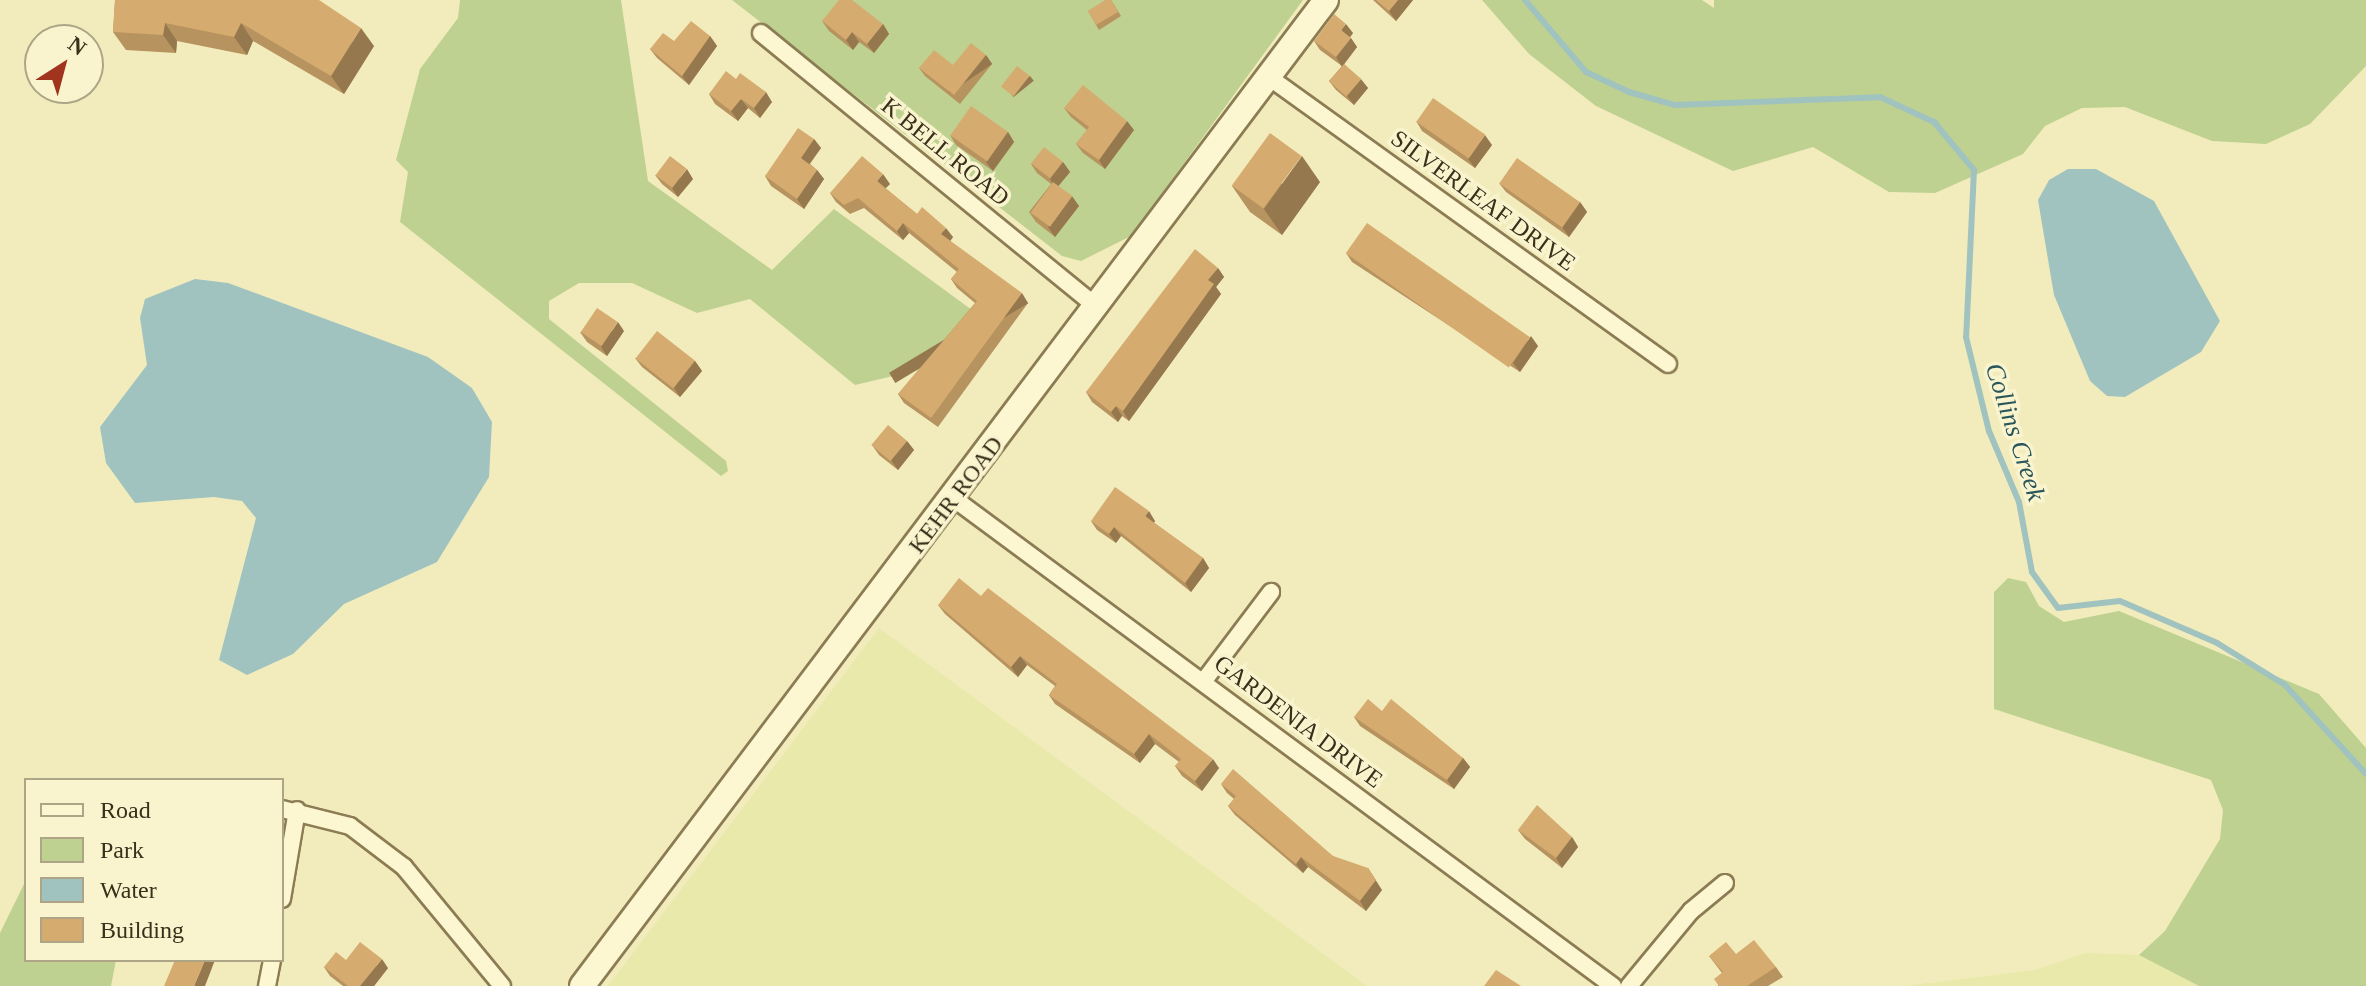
<!DOCTYPE html>
<style>
body{margin:0}
#map{position:relative;width:2366px;height:986px;overflow:hidden;background:#f2ecbd;font-family:Georgia,serif}
div>[style]{position:absolute}
.farmland>*{inset:0;background:#e8e9aa}
.green>*{inset:0;background:#bed190}
.water>*{inset:0;background:#a1c3bf}
.stream>*{height:6px;margin:-3px;padding:0 3px;transform-origin:3px;border-radius:3px;background:#a1c3bf}
.roads{filter:drop-shadow(2px 0 #8c7c54) drop-shadow(-2px 0 #8c7c54) drop-shadow(0 2px #8c7c54) drop-shadow(0 -2px #8c7c54)}
.street>*{height:16px;margin:-8px;padding:0 8px;transform-origin:8px;border-radius:8px;background:#fcf7d1}
.secondary>*{height:24px;margin:-12px;padding:0 12px;transform-origin:12px;border-radius:12px;background:#fcf7d1}
.wall>*{inset:0;background:#b7935f}
.shaded-wall>*{inset:0;background:#95784e;transform-origin:0 0}
.building>*{inset:0;background:#d5ab6f;transform-origin:0 0}
span{translate:-50% -50%;white-space:nowrap;text-align:center;line-height:1.15;-webkit-text-stroke:7px #f9f4ce;paint-order:stroke}
.street-label{font-size:24px;color:#3a2f1b}
.water-label{font-size:26px;color:#28565b;font-style:italic}
.legend{position:absolute;left:24px;top:778px;width:260px;height:184px;box-sizing:border-box;background:#f9f4ce;border:2px solid #ada586;margin:0;padding:10px 14px;list-style:none;font-size:24px;color:#3a2f1b}
.legend li{display:flex;align-items:center;gap:16px;height:40px}
.legend b{width:40px;border:2px solid #ada586}
.north{position:absolute;left:24px;top:24px;width:80px;height:80px;box-sizing:border-box;background:#f9f4ce;border:2px solid #ada586;border-radius:50%;rotate:36deg;font-size:22px;font-weight:700;line-height:32px;text-align:center;color:#3a2f1b}
.north::after{content:'';display:block;margin:auto;width:28px;height:36px;background:#a1341e;clip-path:polygon(50% 0,100% 100%,50% 72%,0 100%)}
</style>
<div id="map">
<div class="farmland">
<i style="clip-path:polygon(879px 628px,1367px 986px,608px 986px)"></i>
<i style="clip-path:polygon(2086px 953px,2139px 955px,2199px 986px,1905px 986px,2035px 970px)"></i>
</div>
<div class="green">
<i style="clip-path:polygon(460px 0,621px 0,648px 181px,772px 270px,834px 209px,972px 310px,931px 367px,855px 385px,750px 299px,697px 313px,632px 283px,579px 283px,549px 301px,549px 319px,726px 461px,728px 471px,721px 476px,400px 222px,408px 172px,396px 160px,420px 69px,458px 18px)"></i>
<i style="clip-path:polygon(732px 0,1303px 0,1131px 236px,1081px 261px,1062px 256px)"></i>
<i style="clip-path:polygon(1482px 0,1702px 0,1714px 8px,1714px 0,2366px 0,2366px 66px,2310px 124px,2266px 144px,2212px 141px,2125px 107px,2082px 108px,2045px 126px,2023px 154px,1935px 193px,1889px 192px,1813px 147px,1733px 171px,1596px 106px,1529px 54px)"></i>
<i style="clip-path:polygon(2008px 578px,2026px 582px,2039px 606px,2064px 622px,2119px 611px,2319px 694px,2366px 748px,2366px 986px,2199px 986px,2139px 955px,2165px 931px,2220px 839px,2223px 810px,2211px 780px,1994px 709px,1994px 592px)"></i>
<i style="clip-path:polygon(26px 880px,26px 960px,116px 960px,111px 986px,0 986px,0 933px)"></i>
</div>
<div class="water">
<i style="clip-path:polygon(2068px 169px,2096px 169px,2154px 201px,2220px 321px,2201px 352px,2125px 397px,2107px 396px,2090px 381px,2054px 295px,2038px 200px,2049px 180px)"></i>
<i style="clip-path:polygon(195px 279px,228px 283px,428px 357px,472px 388px,492px 422px,489px 477px,437px 562px,344px 604px,293px 654px,247px 675px,219px 660px,256px 518px,242px 501px,214px 497px,135px 503px,106px 463px,100px 427px,147px 365px,140px 318px,145px 299px)"></i>
</div>
<div class="stream">
<i style="left:1525px;top:0;width:94px;rotate:49.7deg"></i>
<i style="left:1586px;top:72px;width:47px;rotate:24.9deg"></i>
<i style="left:1629px;top:92px;width:48px;rotate:15.8deg"></i>
<i style="left:1675px;top:105px;width:205px;rotate:-2.2deg"></i>
<i style="left:1880px;top:97px;width:60px;rotate:24.8deg"></i>
<i style="left:1934px;top:122px;width:62px;rotate:50.2deg"></i>
<i style="left:1974px;top:170px;width:167px;rotate:92.7deg"></i>
<i style="left:1966px;top:337px;width:97px;rotate:76.3deg"></i>
<i style="left:1989px;top:431px;width:77px;rotate:67.1deg"></i>
<i style="left:2019px;top:502px;width:71px;rotate:79.5deg"></i>
<i style="left:2032px;top:572px;width:44px;rotate:54.2deg"></i>
<i style="left:2058px;top:608px;width:62px;rotate:-6.4deg"></i>
<i style="left:2120px;top:601px;width:106px;rotate:23.4deg"></i>
<i style="left:2217px;top:643px;width:80px;rotate:31.7deg"></i>
<i style="left:2285px;top:685px;width:120px;rotate:47.7deg"></i>
</div>
<div class="roads">
<div class="street">
<i style="left:761px;top:33px;width:435px;rotate:39.2deg"></i>
<i style="left:1270px;top:78px;width:490px;rotate:35.7deg"></i>
<i style="left:953px;top:498px;width:821px;rotate:36.48deg"></i>
<i style="left:1203px;top:682px;width:113px;rotate:-52.9deg"></i>
<i style="left:282px;top:809px;width:70px;rotate:14deg"></i>
<i style="left:350px;top:826px;width:68px;rotate:37.2deg"></i>
<i style="left:404px;top:867px;width:154px;rotate:50.5deg"></i>
<i style="left:282px;top:899px;width:90px;rotate:-80.4deg"></i>
<i style="left:267px;top:986px;width:26px;rotate:-79deg"></i>
<i style="left:1629px;top:986px;width:97px;rotate:-50.4deg"></i>
<i style="left:1691px;top:911px;width:44px;rotate:-39.5deg"></i>
</div>
<div class="secondary">
<i style="left:582px;top:986px;width:1235px;rotate:-52.96deg"></i>
</div>
</div>
<div class="wall">
<i style="clip-path:polygon(115px 0,374px 46px,344px 94px,253px 41px,247px 55px,177px 41px,176px 53px,126px 50px,113px 32px)"></i>
<i style="clip-path:polygon(1111px 0,1121px 16px,1099px 30px,1088px 11px)"></i>
<i style="clip-path:polygon(1373px 0,1413px 0,1396px 21px)"></i>
<i style="clip-path:polygon(822px 21px,883px 24px,889px 34px,874px 53px,859px 42px,853px 50px,829px 31px)"></i>
<i style="clip-path:polygon(1353px 33px,1350px 37px,1357px 47px,1344px 64px,1368px 88px,1354px 105px,1336px 90px,1329px 81px,1342px 66px,1320px 50px,1314px 41px)"></i>
<i style="clip-path:polygon(710px 36px,717px 46px,689px 85px,657px 58px,650px 49px)"></i>
<i style="clip-path:polygon(986px 55px,992px 64px,960px 104px,925px 76px,919px 68px,953px 65px)"></i>
<i style="clip-path:polygon(736px 79px,772px 102px,760px 118px,748px 108px,738px 121px,715px 104px,709px 94px)"></i>
<i style="clip-path:polygon(1064px 108px,1134px 130px,1105px 169px,1083px 153px,1076px 144px,1087px 130px,1071px 117px)"></i>
<i style="clip-path:polygon(1416px 121px,1492px 145px,1475px 168px,1422px 131px)"></i>
<i style="clip-path:polygon(1008px 132px,1014px 142px,993px 171px,956px 145px,950px 135px)"></i>
<i style="clip-path:polygon(814px 139px,821px 148px,810px 164px,817px 170px,824px 179px,804px 209px,771px 186px,765px 176px)"></i>
<i style="clip-path:polygon(1063px 162px,1070px 172px,1058px 186px,1079px 206px,1055px 237px,1036px 222px,1029px 212px,1051px 184px,1037px 173px,1031px 164px)"></i>
<i style="clip-path:polygon(655px 175px,693px 179px,678px 197px,662px 184px)"></i>
<i style="clip-path:polygon(1320px 182px,1282px 235px,1250px 212px,1232px 186px)"></i>
<i style="clip-path:polygon(1499px 183px,1580px 202px,1587px 212px,1569px 237px,1506px 192px)"></i>
<i style="clip-path:polygon(890px 184px,885px 188px,917px 214px,953px 237px,950px 241px,1028px 303px,938px 427px,904px 403px,898px 394px,975px 303px,957px 288px,951px 279px,957px 272px,909px 233px,903px 240px,864px 208px,850px 214px,836px 202px,830px 193px)"></i>
<i style="clip-path:polygon(1346px 253px,1538px 346px,1520px 372px,1352px 262px)"></i>
<i style="clip-path:polygon(1218px 268px,1224px 277px,1216px 287px,1221px 294px,1129px 421px,1122px 416px,1118px 422px,1092px 402px,1086px 392px)"></i>
<i style="clip-path:polygon(624px 331px,607px 356px,587px 342px,580px 332px)"></i>
<i style="clip-path:polygon(635px 358px,695px 361px,702px 371px,680px 397px,642px 367px)"></i>
<i style="clip-path:polygon(907px 441px,914px 450px,898px 470px,879px 455px,872px 445px)"></i>
<i style="clip-path:polygon(1091px 521px,1155px 521px,1154px 523px,1203px 558px,1209px 568px,1191px 592px,1121px 536px,1116px 543px,1097px 530px)"></i>
<i style="clip-path:polygon(981px 596px,1219px 768px,1202px 791px,1182px 776px,1175px 766px,1179px 762px,1155px 744px,1140px 763px,1055px 704px,1049px 695px,1055px 686px,1027px 665px,1018px 677px,945px 614px,938px 605px)"></i>
<i style="clip-path:polygon(1382px 711px,1463px 758px,1470px 767px,1454px 789px,1360px 726px,1354px 717px)"></i>
<i style="clip-path:polygon(1221px 784px,1333px 856px,1382px 890px,1366px 911px,1308px 867px,1303px 873px,1235px 815px,1228px 806px,1234px 799px,1227px 793px)"></i>
<i style="clip-path:polygon(1518px 830px,1572px 837px,1578px 847px,1562px 868px,1525px 839px)"></i>
<i style="clip-path:polygon(1736px 954px,1776px 967px,1783px 977px,1768px 986px,1718px 986px,1722px 973px,1709px 956px)"></i>
<i style="clip-path:polygon(346px 960px,388px 968px,374px 986px,343px 986px,330px 976px,324px 967px)"></i>
</div>
<div class="shaded-wall">
<i style="clip-path:polygon(1398px 0,1413px 0,1396px 21px,1389px 11px)"></i>
<i style="clip-path:polygon(165px 23px,177px 41px,176px 53px,163px 35px)"></i>
<i style="clip-path:polygon(241px 23px,253px 41px,247px 55px,234px 37px)"></i>
<i style="clip-path:polygon(883px 24px,889px 34px,874px 53px,867px 44px)"></i>
<i style="clip-path:polygon(1346px 24px,1353px 33px,1348px 40px,1341px 30px)"></i>
<i style="clip-path:polygon(361px 28px,374px 46px,344px 94px,331px 76px)"></i>
<i style="clip-path:polygon(852px 32px,859px 42px,853px 50px,846px 40px)"></i>
<i style="clip-path:polygon(710px 36px,717px 46px,689px 85px,682px 76px)"></i>
<i style="clip-path:polygon(1351px 38px,1357px 47px,1342px 67px,1336px 57px)"></i>
<i style="left:986px;top:55px;width:11px;height:51px;rotate:56deg"></i>
<i style="left:1030px;top:76px;width:6px;height:26px;rotate:51deg"></i>
<i style="clip-path:polygon(1361px 79px,1368px 88px,1354px 105px,1347px 96px)"></i>
<i style="clip-path:polygon(766px 92px,772px 102px,760px 118px,754px 108px)"></i>
<i style="clip-path:polygon(741px 99px,748px 108px,738px 121px,731px 111px)"></i>
<i style="clip-path:polygon(1127px 121px,1134px 130px,1105px 169px,1099px 160px)"></i>
<i style="clip-path:polygon(1008px 132px,1014px 142px,993px 171px,986px 162px)"></i>
<i style="clip-path:polygon(1485px 135px,1492px 145px,1475px 168px,1468px 159px)"></i>
<i style="clip-path:polygon(814px 139px,821px 148px,807px 167px,801px 158px)"></i>
<i style="clip-path:polygon(1302px 156px,1320px 182px,1282px 235px,1264px 209px)"></i>
<i style="clip-path:polygon(1063px 162px,1070px 172px,1056px 189px,1050px 179px)"></i>
<i style="clip-path:polygon(687px 169px,693px 179px,678px 197px,672px 188px)"></i>
<i style="clip-path:polygon(817px 170px,824px 179px,804px 209px,797px 199px)"></i>
<i style="clip-path:polygon(883px 174px,890px 184px,883px 191px,877px 181px)"></i>
<i style="clip-path:polygon(1072px 196px,1079px 206px,1055px 237px,1048px 227px)"></i>
<i style="clip-path:polygon(1580px 202px,1587px 212px,1569px 237px,1562px 227px)"></i>
<i style="clip-path:polygon(903px 223px,909px 233px,903px 240px,897px 231px)"></i>
<i style="clip-path:polygon(946px 228px,953px 237px,948px 244px,941px 234px)"></i>
<i style="clip-path:polygon(1218px 268px,1224px 277px,1216px 287px,1221px 294px,1129px 421px,1123px 411px,1208px 280px)"></i>
<i style="left:1022px;top:293px;width:12px;height:155px;rotate:59deg"></i>
<i style="clip-path:polygon(618px 322px,624px 331px,607px 356px,601px 347px)"></i>
<i style="clip-path:polygon(1531px 336px,1538px 346px,1520px 372px,1513px 363px)"></i>
<i style="clip-path:polygon(695px 361px,702px 371px,680px 397px,674px 388px)"></i>
<i style="clip-path:polygon(1116px 406px,1122px 416px,1118px 422px,1111px 412px)"></i>
<i style="clip-path:polygon(907px 441px,914px 450px,898px 470px,891px 460px)"></i>
<i style="clip-path:polygon(1149px 511px,1155px 521px,1152px 526px,1145px 516px)"></i>
<i style="clip-path:polygon(1114px 527px,1121px 536px,1116px 543px,1109px 534px)"></i>
<i style="clip-path:polygon(1203px 558px,1209px 568px,1191px 592px,1185px 583px)"></i>
<i style="clip-path:polygon(1020px 656px,1027px 665px,1018px 677px,1011px 667px)"></i>
<i style="clip-path:polygon(1149px 734px,1155px 744px,1140px 763px,1134px 754px)"></i>
<i style="clip-path:polygon(1463px 758px,1470px 767px,1454px 789px,1447px 780px)"></i>
<i style="clip-path:polygon(1213px 759px,1219px 768px,1202px 791px,1195px 781px)"></i>
<i style="clip-path:polygon(1572px 837px,1578px 847px,1562px 868px,1556px 858px)"></i>
<i style="clip-path:polygon(1301px 857px,1308px 867px,1303px 873px,1296px 864px)"></i>
<i style="clip-path:polygon(1368px 868px,1382px 890px,1366px 911px,1360px 901px)"></i>
<i style="clip-path:polygon(382px 959px,388px 968px,374px 986px,360px 986px)"></i>
<i style="clip-path:polygon(205px 960px,215px 960px,205px 986px,194px 986px)"></i>
</div>
<div class="building">
<i style="clip-path:polygon(115px 0,319px 0,361px 28px,331px 76px,241px 23px,234px 37px,165px 23px,163px 35px,113px 32px)"></i>
<i style="clip-path:polygon(839px 0,852px 0,883px 24px,867px 44px,852px 32px,846px 40px,822px 21px)"></i>
<i style="clip-path:polygon(1105px 0,1111px 0,1118px 12px,1096px 25px,1088px 11px)"></i>
<i style="clip-path:polygon(1376px 0,1398px 0,1389px 11px)"></i>
<i style="clip-path:polygon(1334px 14px,1346px 24px,1341px 30px,1351px 38px,1336px 57px,1314px 41px)"></i>
<i style="clip-path:polygon(691px 21px,710px 36px,682px 76px,650px 49px,663px 33px,674px 41px)"></i>
<i style="clip-path:polygon(971px 43px,986px 55px,954px 95px,919px 68px,934px 50px,953px 65px)"></i>
<i style="left:1344px;top:64px;width:23px;height:23px;rotate:41deg"></i>
<i style="left:1017px;top:66px;width:16px;height:26px;rotate:38deg"></i>
<i style="clip-path:polygon(726px 71px,736px 79px,740px 73px,766px 92px,754px 108px,741px 99px,731px 111px,709px 94px)"></i>
<i style="clip-path:polygon(1083px 85px,1127px 121px,1099px 160px,1076px 144px,1089px 127px,1064px 108px)"></i>
<i style="left:1433px;top:98px;width:64px;height:29px;rotate:35deg"></i>
<i style="left:971px;top:106px;width:45px;height:36px;rotate:35deg"></i>
<i style="clip-path:polygon(798px 128px,814px 139px,801px 158px,817px 170px,797px 199px,765px 176px)"></i>
<i style="left:1270px;top:133px;width:39px;height:65px;rotate:36deg"></i>
<i style="left:1044px;top:147px;width:24px;height:21px;rotate:38deg"></i>
<i style="left:670px;top:156px;width:21px;height:24px;rotate:37deg"></i>
<i style="clip-path:polygon(862px 156px,883px 174px,877px 181px,917px 214px,922px 207px,946px 228px,941px 234px,1022px 293px,931px 418px,898px 394px,977px 301px,951px 279px,959px 269px,903px 223px,897px 231px,858px 198px,844px 205px,830px 193px)"></i>
<i style="left:1517px;top:158px;width:77px;height:31px;rotate:35deg"></i>
<i style="left:1053px;top:182px;width:24px;height:38px;rotate:36deg"></i>
<i style="left:1367px;top:223px;width:199px;height:37px;rotate:35deg"></i>
<i style="clip-path:polygon(1195px 249px,1218px 268px,1208px 280px,1214px 284px,1123px 411px,1116px 406px,1111px 412px,1086px 392px)"></i>
<i style="left:597px;top:308px;width:25px;height:29px;rotate:34deg"></i>
<i style="left:657px;top:331px;width:48px;height:35px;rotate:38deg"></i>
<i style="left:888px;top:425px;width:25px;height:26px;rotate:40deg"></i>
<i style="clip-path:polygon(1115px 487px,1149px 511px,1145px 516px,1203px 558px,1185px 583px,1114px 527px,1109px 534px,1091px 521px)"></i>
<i style="clip-path:polygon(959px 578px,981px 596px,988px 588px,1213px 759px,1195px 781px,1175px 766px,1181px 759px,1149px 734px,1134px 754px,1049px 695px,1057px 684px,1020px 656px,1011px 667px,938px 605px)"></i>
<i style="clip-path:polygon(1368px 699px,1382px 711px,1391px 699px,1463px 758px,1447px 780px,1354px 717px)"></i>
<i style="clip-path:polygon(1233px 769px,1333px 856px,1368px 868px,1376px 880px,1360px 901px,1301px 857px,1296px 864px,1228px 806px,1236px 796px,1221px 784px)"></i>
<i style="clip-path:polygon(1537px 805px,1572px 837px,1556px 858px,1518px 830px)"></i>
<i style="clip-path:polygon(1754px 940px,1776px 967px,1747px 986px,1719px 986px,1714px 979px,1723px 972px,1709px 956px,1726px 942px,1736px 954px)"></i>
<i style="clip-path:polygon(360px 942px,382px 959px,360px 986px,348px 986px,324px 967px,336px 952px,346px 960px)"></i>
<i style="clip-path:polygon(175px 960px,205px 960px,194px 986px,164px 986px)"></i>
<i style="clip-path:polygon(1496px 970px,1521px 986px,1484px 986px)"></i>
</div>
<div class="street-label">
<span style="left:945px;top:152px;rotate:39deg">K BELL ROAD</span>
<span style="left:1483px;top:201px;rotate:36deg">SILVERLEAF DRIVE</span>
<span style="left:956px;top:495px;rotate:-53deg">KEHR ROAD</span>
<span style="left:1298px;top:722px;rotate:37deg">GARDENIA DRIVE</span>
</div>
<div class="water-label">
<span style="left:2015px;top:432px;rotate:72deg">Collins Creek</span>
</div>
<ul class="legend">
<li><b style="height:10px;background:#fcf7d1"></b>Road</li>
<li><b style="height:22px;background:#bed190"></b>Park</li>
<li><b style="height:22px;background:#a1c3bf"></b>Water</li>
<li><b style="height:22px;background:#d5ab6f"></b>Building</li>
</ul>
<div class="north">N</div>
</div>
